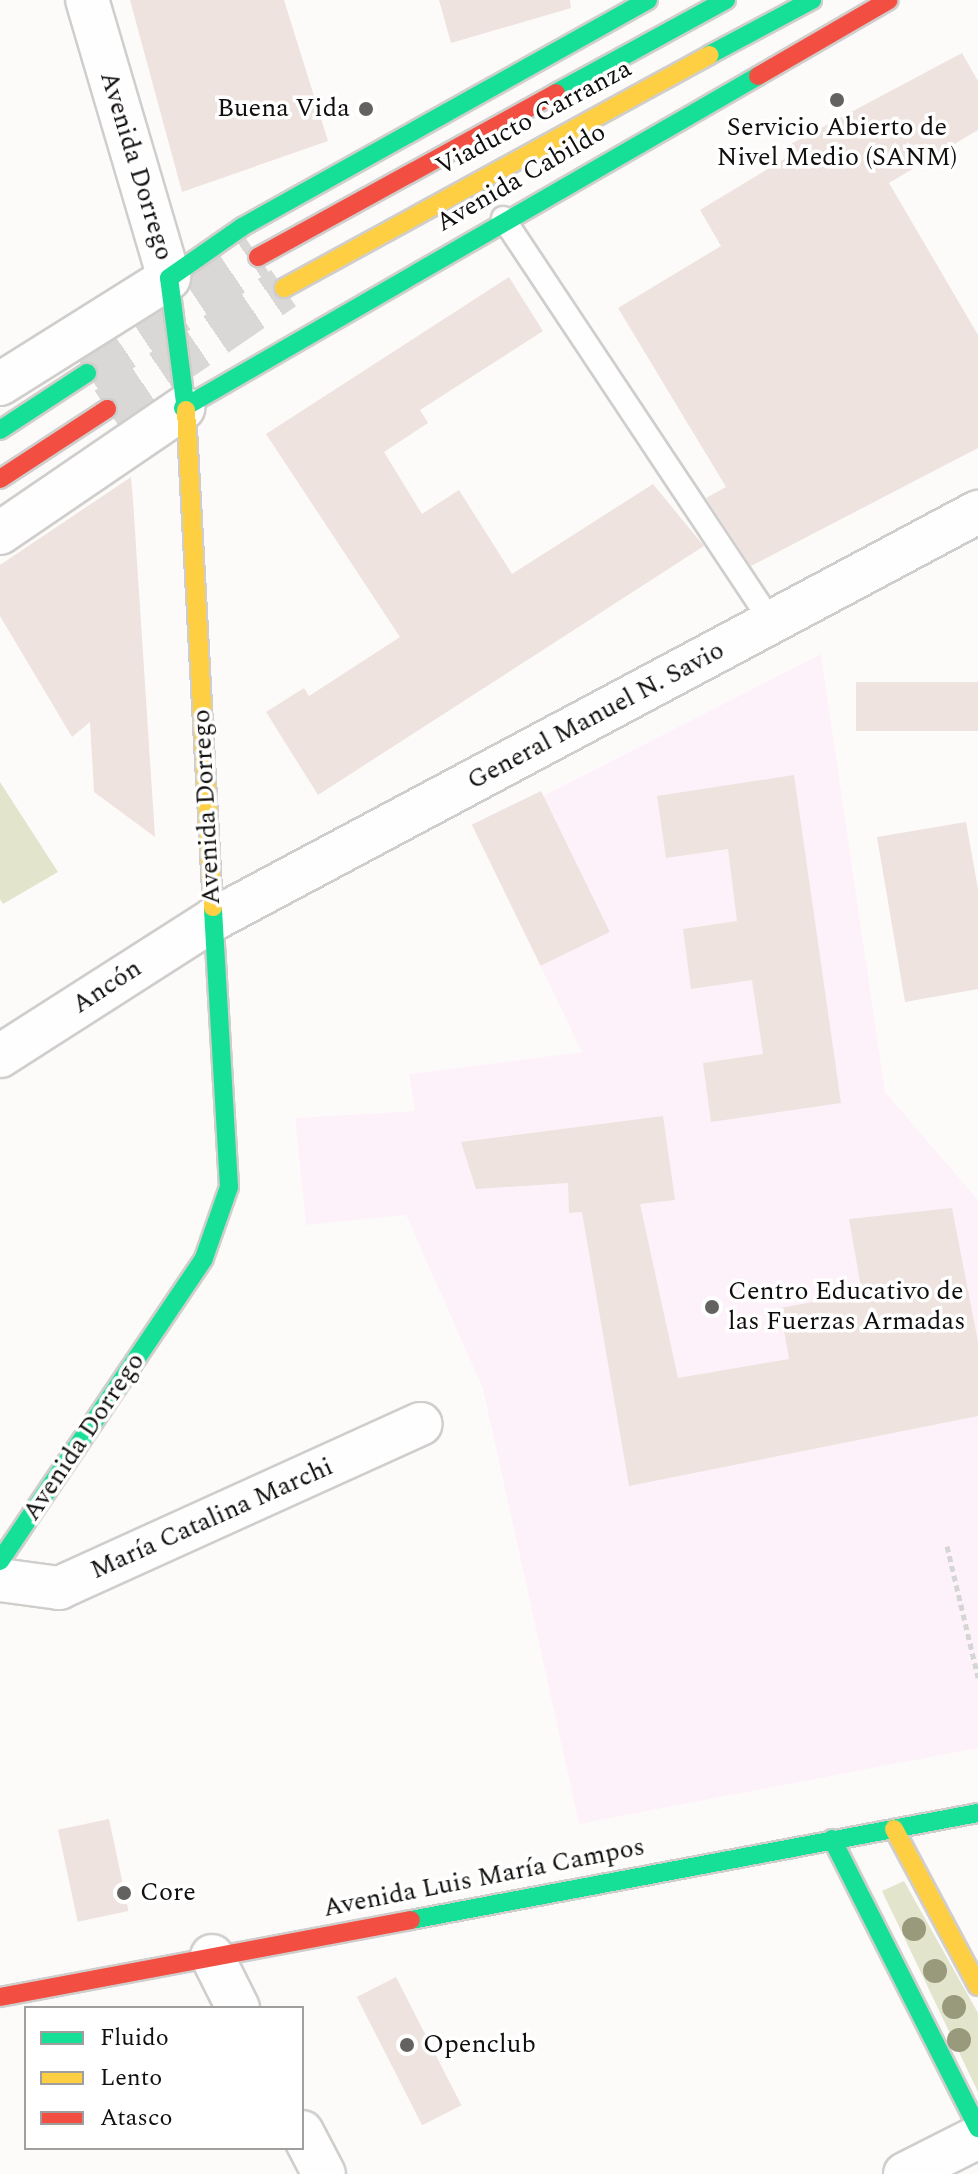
<!DOCTYPE html>
<meta charset="utf-8">
<style>
body{margin:0}
#map{position:relative;width:978px;height:2174px;overflow:hidden;background:#fdfbf9;font-family:Spectral,serif}
div>[style]{position:absolute}
.education>*{inset:0;background:#fef2fa}
.green>*{inset:0;background:#e3e4cc}
.building>*{inset:0;background:#eee3de;transform-origin:0 0}
.secondary-tunnel>*{height:44px;margin-top:-22px;transform-origin:0;background:repeating-linear-gradient(90deg,#dad8d6 0 44px,transparent 0 66px)}
.path>*{height:5px;margin-top:-2.5px;transform-origin:0;background:repeating-linear-gradient(90deg,#d5d5d4 0 6px,transparent 0 10px)}
.roads{filter:drop-shadow(2px 0 #d0cecc) drop-shadow(-2px 0 #d0cecc) drop-shadow(0 2px #d0cecc) drop-shadow(0 -2px #d0cecc)}
.lane>*{height:22px;margin:-11px;padding:0 11px;transform-origin:11px;border-radius:11px;background:#fffefe}
.street>*{height:42px;margin:-21px;padding:0 21px;transform-origin:21px;border-radius:21px;background:#fffefe}
.fast>*{height:18px;margin:-9px;padding:0 9px;transform-origin:9px;border-radius:9px;background:#16e098}
.slow>*{height:18px;margin:-9px;padding:0 9px;transform-origin:9px;border-radius:9px;background:#ffcf43}
.jam>*{height:18px;margin:-9px;padding:0 9px;transform-origin:9px;border-radius:9px;background:#f24e42}
.trees>*{width:24px;height:24px;margin:-12px;border-radius:50%;background:#999a7b}
.dots>*{width:22px;height:22px;translate:-50% -50%;box-sizing:border-box;border:4px solid #fff;border-radius:50%}
span{translate:-50% -50%;white-space:nowrap;text-align:center;line-height:1.15;-webkit-text-stroke:7px #fff;paint-order:stroke}
.poi-label{font-size:26px;color:#110f0d}
.right{translate:-100% -50%;text-align:right}
.left{translate:0 -50%;text-align:left}
.street-label{font-size:26px;color:#110f0d}
.legend{position:absolute;left:24px;top:2006px;width:280px;height:144px;box-sizing:border-box;background:#fff;border:2px solid #a09f9e;margin:0;padding:10px 14px;list-style:none;font-size:24px;color:#110f0d}
.legend li{display:flex;align-items:center;gap:16px;height:40px}
.legend b{width:40px;border:2px solid #a09f9e}
</style>
<div id="map">
<div class="education">
<i style="clip-path:polygon(821px 654px,885px 1092px,978px 1200px,978px 1748px,579px 1824px,483px 1389px,406px 1215px,306px 1225px,295px 1118px,415px 1111px,409px 1074px,582px 1052px,475px 831px)"></i>
</div>
<div class="green">
<i style="clip-path:polygon(0 782px,58px 872px,3px 904px,0 899px)"></i>
<i style="clip-path:polygon(904px 1881px,978px 2013px,978px 2092px,882px 1891px)"></i>
</div>
<div class="building">
<i style="clip-path:polygon(130px 0,284px 0,328px 141px,182px 192px)"></i>
<i style="clip-path:polygon(439px 0,570px 0,571px 8px,451px 43px)"></i>
<i style="clip-path:polygon(962px 53px,978px 81px,978px 130px,889px 183px,978px 335px,978px 448px,751px 566px,706px 498px,726px 487px,618px 308px,721px 246px,700px 210px,796px 152px,791px 144px)"></i>
<i style="clip-path:polygon(509px 277px,543px 331px,420px 410px,428px 423px,384px 452px,422px 514px,459px 490px,512px 574px,653px 484px,704px 546px,318px 795px,266px 712px,304px 688px,309px 696px,400px 637px,266px 434px)"></i>
<i style="clip-path:polygon(131px 477px,133px 500px,155px 837px,94px 792px,90px 722px,72px 737px,0 616px,0 565px)"></i>
<i style="left:978px;top:682px;width:49px;height:122px;rotate:90deg"></i>
<i style="clip-path:polygon(794px 775px,841px 1103px,711px 1122px,703px 1063px,763px 1054px,752px 980px,691px 989px,683px 929px,737px 921px,728px 849px,666px 858px,657px 796px)"></i>
<i style="left:541px;top:791px;width:157px;height:77px;rotate:64deg"></i>
<i style="clip-path:polygon(966px 822px,978px 889px,978px 989px,905px 1002px,877px 837px)"></i>
<i style="clip-path:polygon(663px 1116px,675px 1200px,640px 1204px,678px 1378px,789px 1359px,780px 1308px,862px 1293px,849px 1219px,952px 1208px,978px 1342px,978px 1416px,629px 1486px,582px 1212px,569px 1213px,568px 1183px,476px 1189px,461px 1142px)"></i>
<i style="left:109px;top:1819px;width:94px;height:52px;rotate:78deg"></i>
<i style="left:396px;top:1977px;width:144px;height:44px;rotate:63deg"></i>
</div>
<div class="secondary-tunnel">
<i style="left:87px;top:373px;width:207px;rotate:-34.2deg"></i>
<i style="left:107px;top:409px;width:214px;rotate:-34.4deg"></i>
</div>
<div class="path">
<i style="left:947px;top:1546px;width:135px;rotate:76.7deg"></i>
</div>
<div class="roads">
<div class="lane">
<i style="left:503px;top:218px;width:486px;rotate:56.4deg"></i>
</div>
<div class="street">
<i style="left:0;top:384px;width:199px;rotate:-32.1deg"></i>
<i style="left:169px;top:278px;width:290px;rotate:-106.4deg"></i>
<i style="left:0;top:533px;width:222px;rotate:-34.3deg"></i>
<i style="left:0;top:1056px;width:254px;rotate:-32.6deg"></i>
<i style="left:214px;top:919px;width:866px;rotate:-28.05deg"></i>
<i style="left:0;top:1580px;width:60px;rotate:7.7deg"></i>
<i style="left:59px;top:1588px;width:397px;rotate:-24.4deg"></i>
<i style="left:212px;top:1956px;width:58px;rotate:63.4deg"></i>
<i style="left:302px;top:2132px;width:47px;rotate:62.4deg"></i>
<i style="left:905px;top:2174px;width:82px;rotate:-26.9deg"></i>
</div>
<div class="fast">
<i style="left:709px;top:55px;width:117px;rotate:-28.1deg"></i>
<i style="left:556px;top:93px;width:194px;rotate:-28.7deg"></i>
<i style="left:183px;top:408px;width:664px;rotate:-30deg"></i>
<i style="left:186px;top:410px;width:133px;rotate:-97.3deg"></i>
<i style="left:169px;top:278px;width:89px;rotate:-34.9deg"></i>
<i style="left:242px;top:227px;width:465px;rotate:-29.2deg"></i>
<i style="left:0;top:430px;width:104px;rotate:-33.2deg"></i>
<i style="left:0;top:1561px;width:365px;rotate:-56deg"></i>
<i style="left:204px;top:1258px;width:75px;rotate:-70.6deg"></i>
<i style="left:229px;top:1187px;width:280px;rotate:-93.3deg"></i>
<i style="left:832px;top:1839px;width:324px;rotate:63.2deg"></i>
<i style="left:411px;top:1920px;width:577px;rotate:-10.69deg"></i>
</div>
<div class="slow">
<i style="left:284px;top:288px;width:485px;rotate:-28.7deg"></i>
<i style="left:186px;top:410px;width:498px;rotate:86.9deg"></i>
<i style="left:894px;top:1829px;width:178px;rotate:61.9deg"></i>
</div>
<div class="jam">
<i style="left:758px;top:76px;width:151px;rotate:-30.1deg"></i>
<i style="left:258px;top:257px;width:340px;rotate:-28.8deg"></i>
<i style="left:0;top:479px;width:128px;rotate:-33.2deg"></i>
<i style="left:0;top:1997px;width:418px;rotate:-10.6deg"></i>
</div>
</div>
<div class="trees">
<i style="left:914px;top:1929px"></i>
<i style="left:935px;top:1971px"></i>
<i style="left:954px;top:2007px"></i>
<i style="left:959px;top:2040px"></i>
</div>
<div class="dots">
<i style="left:837px;top:100px;background:#646260"></i>
<i style="left:366px;top:109px;background:#646260"></i>
<i style="left:712px;top:1307px;background:#646260"></i>
<i style="left:124px;top:1893px;background:#646260"></i>
<i style="left:407px;top:2045px;background:#646260"></i>
</div>
<div class="poi-label">
<span class="right" style="left:350px;top:109px">Buena Vida</span>
<span style="left:837px;top:143px">Servicio Abierto de<br>Nivel Medio (SANM)</span>
<span class="left" style="left:728px;top:1307px">Centro Educativo de<br>las Fuerzas Armadas</span>
<span class="left" style="left:140px;top:1893px">Core</span>
<span class="left" style="left:423px;top:2045px">Openclub</span>
</div>
<div class="street-label">
<span style="left:534px;top:118px;rotate:-28deg">Viaducto Carranza</span>
<span style="left:136px;top:166px;rotate:73deg">Avenida Dorrego</span>
<span style="left:521px;top:178px;rotate:-30deg">Avenida Cabildo</span>
<span style="left:596px;top:716px;rotate:-28deg">General Manuel N. Savio</span>
<span style="left:207px;top:807px;rotate:-93deg">Avenida Dorrego</span>
<span style="left:107px;top:987px;rotate:-33deg">Ancón</span>
<span style="left:84px;top:1437px;rotate:-56deg">Avenida Dorrego</span>
<span style="left:212px;top:1519px;rotate:-24deg">María Catalina Marchi</span>
<span style="left:484px;top:1878px;rotate:-11deg">Avenida Luis María Campos</span>
</div>
<ul class="legend">
<li><b style="height:10px;background:#16e098"></b>Fluido</li>
<li><b style="height:10px;background:#ffcf43"></b>Lento</li>
<li><b style="height:10px;background:#f24e42"></b>Atasco</li>
</ul>
</div>
